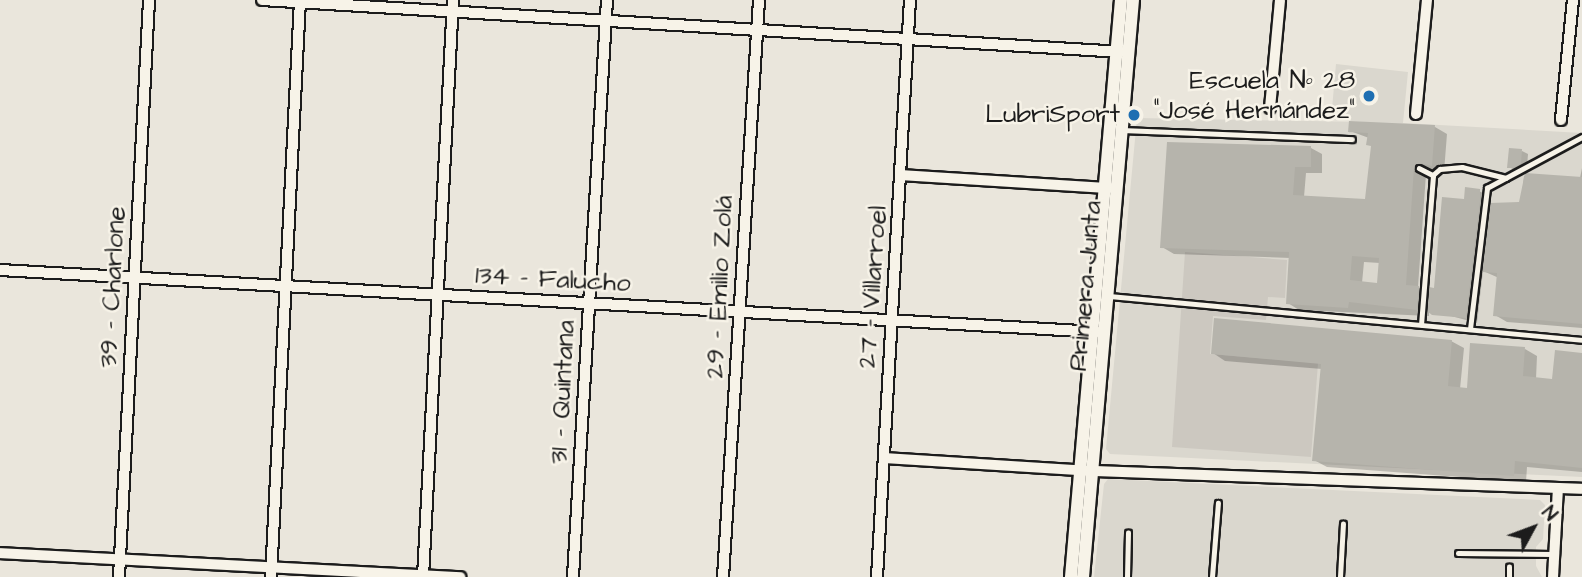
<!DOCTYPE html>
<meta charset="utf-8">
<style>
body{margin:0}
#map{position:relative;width:1582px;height:577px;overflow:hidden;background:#eae6dc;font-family:"Architects Daughter",sans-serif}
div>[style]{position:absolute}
.built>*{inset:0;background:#dad7ce}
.green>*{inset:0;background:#ccc8c0}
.shadow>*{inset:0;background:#0003}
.building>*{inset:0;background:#b6b4ac}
.roads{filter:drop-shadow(2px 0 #1c1c1c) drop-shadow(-2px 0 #1c1c1c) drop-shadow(0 2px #1c1c1c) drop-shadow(0 -2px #1c1c1c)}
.lane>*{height:4.5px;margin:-2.25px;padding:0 2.25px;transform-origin:2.25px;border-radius:2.25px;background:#f7f3e8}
.street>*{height:10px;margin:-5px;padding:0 5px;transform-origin:5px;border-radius:5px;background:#f7f3e8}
.secondary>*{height:12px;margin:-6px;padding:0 6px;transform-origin:6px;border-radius:6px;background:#f7f3e8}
.dots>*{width:19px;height:19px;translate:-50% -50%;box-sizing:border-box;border:4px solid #f7f3e8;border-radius:50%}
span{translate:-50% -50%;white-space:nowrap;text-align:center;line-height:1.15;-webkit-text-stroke:5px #f7f3e8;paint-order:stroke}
.poi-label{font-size:26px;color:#1c1c1c}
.right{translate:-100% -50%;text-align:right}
.street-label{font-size:26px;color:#1c1c1c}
.north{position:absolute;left:1498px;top:493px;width:70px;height:70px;-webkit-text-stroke:5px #f7f3e8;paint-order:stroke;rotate:49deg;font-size:19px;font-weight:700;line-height:28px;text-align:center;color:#1c1c1c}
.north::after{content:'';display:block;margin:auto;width:24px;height:32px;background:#1c1c1c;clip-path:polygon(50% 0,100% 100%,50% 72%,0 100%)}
</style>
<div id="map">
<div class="built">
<i style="clip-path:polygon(1336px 64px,1408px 72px,1403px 123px,1582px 133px,1582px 477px,1110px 454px,1106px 449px,1137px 118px,1364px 122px,1331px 120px)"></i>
<i style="clip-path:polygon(1108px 479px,1540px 500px,1545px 505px,1543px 539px,1536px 547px,1536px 566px,1542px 577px,1094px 577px,1104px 484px)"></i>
</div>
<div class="green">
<i style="clip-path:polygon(1185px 252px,1287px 260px,1285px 298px,1268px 297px,1266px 320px,1213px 316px,1210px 354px,1318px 363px,1311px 457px,1172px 447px)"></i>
</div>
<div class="shadow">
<i style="clip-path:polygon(evenodd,1435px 127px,1447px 134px,1444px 172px,1432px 169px,1426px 174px,1418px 287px,1430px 295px,1436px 290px,1466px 201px,1479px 191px,1490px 197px,1490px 204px,1521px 204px,1524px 176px,1580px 178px,1582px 168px,1582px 328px,1507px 322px,1495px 315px,1499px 278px,1483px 271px,1477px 323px,1429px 310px,1429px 316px,1299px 310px,1288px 303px,1291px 258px,1174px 254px,1162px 247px,1311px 148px,1322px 154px,1322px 173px,1306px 173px,1304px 197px,1366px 201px,1373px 147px,1369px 138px,1350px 131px,1435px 127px,1364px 262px,1380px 263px,1378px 285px,1362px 283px,1364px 262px)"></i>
<i style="clip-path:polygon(1522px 151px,1528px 154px,1527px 167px,1515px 170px,1509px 167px)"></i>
<i style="clip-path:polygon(1451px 341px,1464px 348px,1460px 389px,1469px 389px,1525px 349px,1537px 356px,1536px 379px,1554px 381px,1582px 354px,1582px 472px,1527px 467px,1526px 482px,1327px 467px,1314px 460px,1322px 369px,1225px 361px,1213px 353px)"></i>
</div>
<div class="building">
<i style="clip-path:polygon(evenodd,1349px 121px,1435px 125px,1432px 166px,1419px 163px,1414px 168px,1406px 285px,1419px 286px,1417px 310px,1349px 302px,1348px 308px,1286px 304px,1289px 252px,1160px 248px,1167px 142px,1311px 146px,1311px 167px,1295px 167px,1293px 195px,1365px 199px,1371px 146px,1366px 145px,1368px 133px,1348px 132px,1349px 121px,1352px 256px,1379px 258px,1377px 283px,1350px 280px,1352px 256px)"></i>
<i style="clip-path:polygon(1509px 148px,1522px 149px,1521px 164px,1514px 168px,1507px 168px)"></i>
<i style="clip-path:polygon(1525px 173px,1582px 177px,1582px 324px,1493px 316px,1497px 273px,1482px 272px,1490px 203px,1519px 202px)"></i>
<i style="clip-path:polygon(1465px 187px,1480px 189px,1480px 202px,1466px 318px,1432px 315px,1427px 311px,1429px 287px,1434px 288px,1442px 197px,1464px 199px)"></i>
<i style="clip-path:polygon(1214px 318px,1452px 340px,1448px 386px,1467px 388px,1470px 343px,1525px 347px,1523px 376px,1552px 379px,1555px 350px,1582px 353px,1582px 468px,1515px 461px,1514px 476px,1312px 461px,1321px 364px,1211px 354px)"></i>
</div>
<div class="roads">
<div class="lane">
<i style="left:1124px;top:130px;width:228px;rotate:2.3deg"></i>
<i style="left:1419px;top:168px;width:16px;rotate:27deg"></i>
<i style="left:1109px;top:296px;width:475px;rotate:5.3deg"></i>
<i style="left:1421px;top:325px;width:150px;rotate:-85.4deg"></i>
<i style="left:1433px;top:175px;width:9px;rotate:-41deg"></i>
<i style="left:1440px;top:169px;width:22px;rotate:-5deg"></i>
<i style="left:1462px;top:167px;width:45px;rotate:14deg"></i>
<i style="left:1470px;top:329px;width:142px;rotate:-83.1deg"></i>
<i style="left:1487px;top:188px;width:108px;rotate:-28.2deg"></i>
<i style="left:1458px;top:553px;width:95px;rotate:0.6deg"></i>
<i style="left:1127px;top:577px;width:44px;rotate:-88.7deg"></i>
<i style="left:1212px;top:577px;width:74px;rotate:-85.4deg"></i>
<i style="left:1340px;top:577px;width:53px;rotate:-86.8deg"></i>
<i style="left:1509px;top:577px;width:10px;rotate:-90deg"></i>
</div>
<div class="street">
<i style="left:262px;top:0;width:861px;rotate:3.46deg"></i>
<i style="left:1270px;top:108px;width:108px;rotate:-84.7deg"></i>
<i style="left:1416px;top:114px;width:115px;rotate:-84.5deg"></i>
<i style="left:1561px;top:120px;width:121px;rotate:-84.3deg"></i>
<i style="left:901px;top:175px;width:209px;rotate:3.6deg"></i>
<i style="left:0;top:270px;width:1099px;rotate:3.23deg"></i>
<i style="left:885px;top:458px;width:208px;rotate:3.6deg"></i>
<i style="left:1093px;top:471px;width:489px;rotate:2.1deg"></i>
<i style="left:0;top:553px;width:461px;rotate:3deg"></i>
<i style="left:119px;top:577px;width:578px;rotate:-87.02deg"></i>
<i style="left:271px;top:577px;width:578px;rotate:-87.12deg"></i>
<i style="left:423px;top:577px;width:578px;rotate:-87.02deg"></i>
<i style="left:573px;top:577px;width:578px;rotate:-86.63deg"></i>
<i style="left:723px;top:577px;width:578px;rotate:-86.43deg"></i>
<i style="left:877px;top:577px;width:578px;rotate:-86.73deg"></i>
<i style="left:1553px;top:577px;width:89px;rotate:-86.8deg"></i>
</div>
<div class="secondary">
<i style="left:1071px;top:577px;width:579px;rotate:-85.05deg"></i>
<i style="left:1083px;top:577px;width:579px;rotate:-85.05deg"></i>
</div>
</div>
<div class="dots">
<i style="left:1369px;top:96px;background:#1f6fb2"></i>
<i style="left:1134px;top:115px;background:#1f6fb2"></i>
</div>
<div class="poi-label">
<span class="right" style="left:1355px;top:96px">Escuela Nº 28<br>"José Hernández"</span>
<span class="right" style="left:1120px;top:115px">LubriSport</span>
</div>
<div class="street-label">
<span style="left:553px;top:280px;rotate:3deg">134 - Falucho</span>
<span style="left:1086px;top:286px;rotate:-85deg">Primera Junta</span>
<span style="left:113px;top:287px;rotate:-87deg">39 - Charlone</span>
<span style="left:720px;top:287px;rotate:-87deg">29 - Emilio Zolá</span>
<span style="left:873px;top:287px;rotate:-86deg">27 - Villarroel</span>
<span style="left:563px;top:392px;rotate:-87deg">31 - Quintana</span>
</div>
<div class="north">N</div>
</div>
